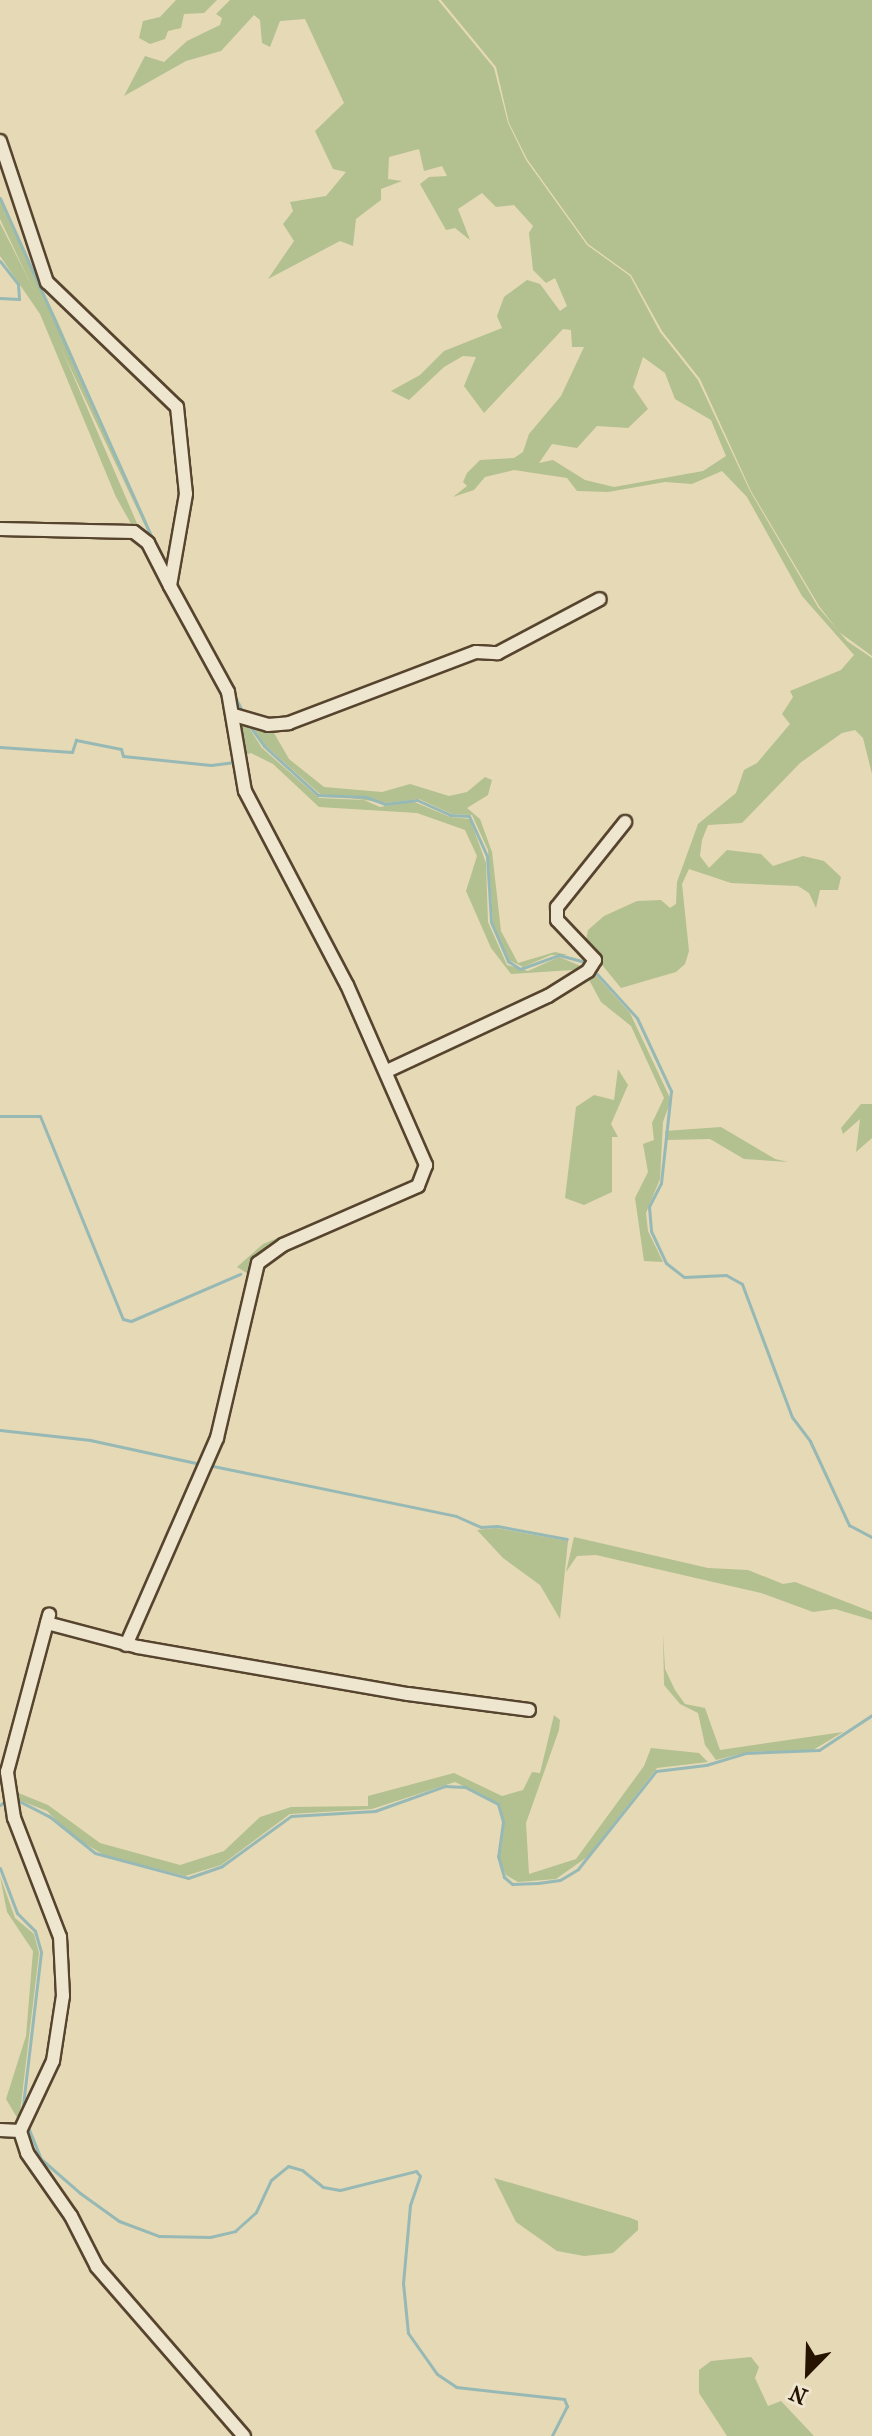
<!DOCTYPE html>
<style>
body{margin:0}
#map{position:relative;width:872px;height:2436px;overflow:hidden;background:#e6d9b6;font-family:"IM FELL French Canon",serif}
div>[style]{position:absolute}
.green>*{inset:0;background:#b3c090}
.stream>*{height:3px;margin:-1.5px;padding:0 1.5px;transform-origin:1.5px;border-radius:1.5px;background:#97b9b5}
.roads{filter:drop-shadow(2px 0 #56442e) drop-shadow(-2px 0 #56442e) drop-shadow(0 2px #56442e) drop-shadow(0 -2px #56442e)}
.street>*{height:12px;margin:-6px;padding:0 6px;transform-origin:6px;border-radius:6px;background:#efe6d0}
span{translate:-50% -50%;white-space:nowrap;text-align:center;line-height:1.15;-webkit-text-stroke:6px #efe6d0;paint-order:stroke}
.north{position:absolute;left:768px;top:2332px;width:80px;height:80px;-webkit-text-stroke:6px #efe6d0;paint-order:stroke;rotate:203deg;font-size:22px;font-weight:700;line-height:32px;text-align:center;color:#261300}
.north::after{content:'';display:block;margin:auto;width:28px;height:36px;background:#261300;clip-path:polygon(50% 0,100% 100%,50% 72%,0 100%)}
</style>
<div id="map">
<div class="green">
<i style="clip-path:polygon(176px 0,217px 0,204px 13px,184px 14px,181px 28px,168px 31px,165px 39px,150px 44px,139px 38px,143px 21px,160px 17px)"></i>
<i style="clip-path:polygon(evenodd,230px 0,438px 0,494px 68px,508px 123px,526px 160px,587px 245px,630px 276px,660px 332px,698px 380px,750px 491px,818px 607px,847px 641px,872px 658px,872px 774px,863px 738px,855px 730px,842px 733px,800px 763px,742px 823px,708px 825px,702px 840px,700px 856px,709px 868px,727px 850px,761px 854px,773px 866px,803px 856px,824px 861px,841px 877px,838px 890px,820px 890px,816px 908px,809px 893px,798px 886px,731px 883px,689px 869px,682px 884px,689px 951px,685px 964px,676px 972px,621px 988px,585px 944px,588px 930px,604px 916px,637px 901px,661px 900px,670px 908px,676px 904px,677px 882px,698px 824px,736px 793px,744px 770px,757px 763px,790px 724px,782px 714px,793px 697px,790px 691px,841px 670px,854px 655px,802px 596px,747px 497px,722px 471px,692px 484px,665px 482px,608px 492px,577px 491px,567px 478px,514px 470px,485px 477px,474px 490px,453px 497px,467px 486px,463px 482px,467px 473px,480px 460px,514px 458px,523px 452px,529px 434px,561px 396px,584px 347px,572px 347px,571px 330px,563px 329px,484px 413px,464px 386px,476px 357px,463px 356px,444px 367px,409px 400px,391px 391px,420px 375px,444px 351px,502px 328px,497px 316px,504px 297px,527px 280px,540px 284px,560px 311px,567px 306px,555px 278px,546px 283px,533px 270px,529px 233px,533px 226px,514px 205px,496px 207px,482px 193px,458px 209px,470px 240px,455px 228px,446px 230px,420px 184px,429px 177px,447px 176px,442px 166px,424px 171px,419px 149px,389px 157px,388px 179px,402px 181px,381px 189px,381px 200px,356px 219px,353px 246px,340px 241px,268px 279px,294px 241px,283px 224px,293px 211px,290px 202px,326px 196px,346px 172px,333px 169px,315px 131px,344px 103px,305px 19px,280px 21px,270px 47px,262px 43px,260px 20px,254px 15px,221px 51px,186px 61px,124px 96px,145px 56px,164px 62px,187px 41px,220px 25px,222px 18px,216px 14px,230px 0,643px 357px,665px 373px,675px 399px,711px 420px,726px 456px,703px 471px,614px 487px,585px 480px,553px 460px,539px 463px,552px 444px,577px 448px,597px 426px,628px 428px,648px 409px,633px 387px,643px 357px)"></i>
<i style="clip-path:polygon(441px 0,872px 0,872px 656px,839px 632px,819px 606px,751px 491px,700px 379px,662px 331px,631px 275px,588px 244px,527px 159px,509px 123px,496px 67px)"></i>
<i style="clip-path:polygon(0 200px,57px 320px,165px 568px,0 219px)"></i>
<i style="clip-path:polygon(0 223px,50px 322px,139px 528px,134px 529px,116px 497px,40px 314px,0 256px)"></i>
<i style="clip-path:polygon(238px 723px,246px 723px,262px 748px,319px 798px,364px 800px,380px 807px,412px 801px,450px 817px,470px 819px,486px 863px,488px 922px,507px 965px,528px 971px,559px 957px,588px 969px,511px 974px,491px 948px,466px 891px,477px 856px,465px 830px,417px 813px,319px 807px,273px 764px,251px 753px,240px 757px)"></i>
<i style="clip-path:polygon(250px 724px,274px 733px,289px 759px,324px 787px,382px 792px,410px 784px,449px 796px,467px 792px,485px 777px,492px 780px,488px 795px,467px 808px,480px 819px,492px 852px,501px 931px,518px 963px,555px 952px,568px 955px,551px 955px,523px 967px,507px 959px,493px 924px,488px 850px,472px 815px,452px 814px,419px 799px,387px 803px,320px 794px,265px 745px)"></i>
<i style="clip-path:polygon(593px 972px,630px 1013px,671px 1100px,663px 1122px,660px 1179px,646px 1213px,648px 1231px,663px 1262px,644px 1261px,635px 1198px,648px 1172px,643px 1144px,654px 1140px,652px 1123px,664px 1098px,631px 1026px,601px 1002px,587px 976px)"></i>
<i style="clip-path:polygon(618px 1069px,628px 1085px,611px 1124px,618px 1137px,612px 1137px,612px 1192px,584px 1205px,565px 1198px,576px 1107px,594px 1095px,614px 1100px)"></i>
<i style="clip-path:polygon(861px 1104px,872px 1104px,872px 1138px,856px 1152px,860px 1119px,843px 1134px,841px 1128px)"></i>
<i style="clip-path:polygon(721px 1127px,775px 1159px,788px 1162px,744px 1159px,710px 1139px,666px 1140px,665px 1131px)"></i>
<i style="clip-path:polygon(418px 1180px,260px 1252px,250px 1275px,237px 1267px,263px 1244px)"></i>
<i style="clip-path:polygon(496px 1528px,568px 1541px,560px 1619px,540px 1585px,503px 1558px,477px 1530px)"></i>
<i style="clip-path:polygon(574px 1537px,708px 1568px,748px 1570px,783px 1584px,795px 1582px,872px 1612px,872px 1620px,835px 1609px,813px 1612px,761px 1593px,596px 1555px,577px 1556px,566px 1572px)"></i>
<i style="clip-path:polygon(663px 1633px,665px 1669px,675px 1690px,685px 1704px,705px 1708px,720px 1750px,843px 1732px,813px 1750px,748px 1752px,716px 1760px,705px 1745px,698px 1713px,680px 1704px,664px 1685px)"></i>
<i style="clip-path:polygon(554px 1715px,560px 1720px,559px 1730px,526px 1823px,529px 1874px,576px 1859px,644px 1766px,651px 1748px,699px 1753px,708px 1762px,657px 1768px,587px 1857px,556px 1879px,518px 1882px,506px 1875px,499px 1861px,504px 1824px,499px 1804px,455px 1782px,372px 1809px,290px 1814px,221px 1865px,185px 1876px,104px 1855px,72px 1836px,47px 1811px,11px 1797px,11px 1790px,48px 1805px,100px 1843px,180px 1865px,224px 1851px,260px 1817px,291px 1807px,368px 1806px,368px 1796px,454px 1773px,502px 1796px,523px 1790px,532px 1772px,540px 1773px)"></i>
<i style="clip-path:polygon(0 1876px,15px 1918px,34px 1934px,39px 1953px,19px 2121px,6px 2099px,26px 2036px,33px 1951px,7px 1912px)"></i>
<i style="clip-path:polygon(494px 2178px,631px 2218px,638px 2221px,638px 2230px,613px 2253px,584px 2256px,557px 2251px,516px 2222px)"></i>
<i style="clip-path:polygon(751px 2357px,759px 2367px,755px 2378px,768px 2406px,781px 2401px,814px 2436px,727px 2436px,699px 2393px,699px 2370px,711px 2361px)"></i>
</div>
<div class="stream">
<i style="left:0;top:198px;width:377px;rotate:65.9deg"></i>
<i style="left:0;top:261px;width:29px;rotate:52deg"></i>
<i style="left:18px;top:284px;width:15px;rotate:86deg"></i>
<i style="left:19px;top:299px;width:19px;rotate:-177deg"></i>
<i style="left:218px;top:662px;width:52px;rotate:63.9deg"></i>
<i style="left:249px;top:725px;width:26px;rotate:54deg"></i>
<i style="left:264px;top:746px;width:73px;rotate:42.2deg"></i>
<i style="left:318px;top:795px;width:48px;rotate:2.4deg"></i>
<i style="left:366px;top:797px;width:20px;rotate:20deg"></i>
<i style="left:385px;top:804px;width:32px;rotate:-7deg"></i>
<i style="left:417px;top:800px;width:36px;rotate:24deg"></i>
<i style="left:450px;top:815px;width:19px;rotate:3deg"></i>
<i style="left:469px;top:816px;width:44px;rotate:65.8deg"></i>
<i style="left:487px;top:856px;width:66px;rotate:86.5deg"></i>
<i style="left:491px;top:922px;width:43px;rotate:66.4deg"></i>
<i style="left:508px;top:961px;width:14px;rotate:34deg"></i>
<i style="left:520px;top:969px;width:41px;rotate:-19.7deg"></i>
<i style="left:559px;top:955px;width:27px;rotate:15deg"></i>
<i style="left:0;top:747px;width:72px;rotate:4deg"></i>
<i style="left:72px;top:752px;width:13px;rotate:-72deg"></i>
<i style="left:76px;top:740px;width:46px;rotate:11.3deg"></i>
<i style="left:121px;top:749px;width:7px;rotate:74deg"></i>
<i style="left:123px;top:756px;width:88px;rotate:5.8deg"></i>
<i style="left:211px;top:765px;width:24px;rotate:-7deg"></i>
<i style="left:597px;top:974px;width:59px;rotate:47.7deg"></i>
<i style="left:637px;top:1018px;width:81px;rotate:65deg"></i>
<i style="left:671px;top:1091px;width:93px;rotate:96.2deg"></i>
<i style="left:661px;top:1183px;width:27px;rotate:117deg"></i>
<i style="left:649px;top:1207px;width:24px;rotate:85deg"></i>
<i style="left:651px;top:1231px;width:35px;rotate:65deg"></i>
<i style="left:666px;top:1263px;width:23px;rotate:38deg"></i>
<i style="left:684px;top:1277px;width:42px;rotate:-2.7deg"></i>
<i style="left:726px;top:1275px;width:18px;rotate:29deg"></i>
<i style="left:742px;top:1284px;width:142px;rotate:69.4deg"></i>
<i style="left:792px;top:1417px;width:30px;rotate:53deg"></i>
<i style="left:810px;top:1441px;width:93px;rotate:65.1deg"></i>
<i style="left:849px;top:1525px;width:26px;rotate:28deg"></i>
<i style="left:0;top:1116px;width:40px"></i>
<i style="left:40px;top:1116px;width:219px;rotate:67.8deg"></i>
<i style="left:123px;top:1319px;width:8px;rotate:14deg"></i>
<i style="left:131px;top:1321px;width:119px;rotate:-23.3deg"></i>
<i style="left:0;top:1430px;width:91px;rotate:6.3deg"></i>
<i style="left:90px;top:1440px;width:113px;rotate:12.3deg"></i>
<i style="left:208px;top:1465px;width:253px;rotate:11.6deg"></i>
<i style="left:456px;top:1516px;width:27px;rotate:24deg"></i>
<i style="left:481px;top:1527px;width:16px;rotate:-4deg"></i>
<i style="left:497px;top:1526px;width:71px;rotate:10.5deg"></i>
<i style="left:17px;top:1800px;width:36px;rotate:27deg"></i>
<i style="left:49px;top:1816px;width:59px;rotate:38.8deg"></i>
<i style="left:95px;top:1853px;width:96px;rotate:15deg"></i>
<i style="left:188px;top:1878px;width:36px;rotate:-19deg"></i>
<i style="left:222px;top:1866px;width:85px;rotate:-35.9deg"></i>
<i style="left:291px;top:1816px;width:84px;rotate:-3.4deg"></i>
<i style="left:375px;top:1811px;width:74px;rotate:-19.7deg"></i>
<i style="left:445px;top:1786px;width:20px;rotate:3deg"></i>
<i style="left:465px;top:1787px;width:37px;rotate:27deg"></i>
<i style="left:498px;top:1804px;width:19px;rotate:74deg"></i>
<i style="left:503px;top:1822px;width:34px;rotate:98deg"></i>
<i style="left:498px;top:1856px;width:22px;rotate:74deg"></i>
<i style="left:504px;top:1877px;width:11px;rotate:41deg"></i>
<i style="left:512px;top:1884px;width:26px;rotate:-2deg"></i>
<i style="left:538px;top:1883px;width:22px;rotate:-8deg"></i>
<i style="left:560px;top:1880px;width:21px;rotate:-31deg"></i>
<i style="left:578px;top:1869px;width:125px;rotate:-51.5deg"></i>
<i style="left:656px;top:1771px;width:50px;rotate:-6.8deg"></i>
<i style="left:706px;top:1765px;width:42px;rotate:-16.7deg"></i>
<i style="left:746px;top:1753px;width:73px;rotate:-2.4deg"></i>
<i style="left:819px;top:1750px;width:64px;rotate:-33.4deg"></i>
<i style="left:0;top:1805px;width:5px;rotate:-37deg"></i>
<i style="left:0;top:1868px;width:48px;rotate:69.3deg"></i>
<i style="left:17px;top:1913px;width:25px;rotate:45deg"></i>
<i style="left:35px;top:1931px;width:22px;rotate:74deg"></i>
<i style="left:41px;top:1952px;width:162px;rotate:96.7deg"></i>
<i style="left:28px;top:2127px;width:35px;rotate:68deg"></i>
<i style="left:41px;top:2159px;width:52px;rotate:41.1deg"></i>
<i style="left:80px;top:2193px;width:48px;rotate:35.7deg"></i>
<i style="left:119px;top:2221px;width:43px;rotate:20.6deg"></i>
<i style="left:159px;top:2236px;width:51px;rotate:1.1deg"></i>
<i style="left:210px;top:2237px;width:26px;rotate:-13deg"></i>
<i style="left:235px;top:2231px;width:28px;rotate:-42deg"></i>
<i style="left:256px;top:2212px;width:35px;rotate:-65deg"></i>
<i style="left:271px;top:2180px;width:22px;rotate:-39deg"></i>
<i style="left:288px;top:2166px;width:15px;rotate:16deg"></i>
<i style="left:302px;top:2170px;width:27px;rotate:39deg"></i>
<i style="left:323px;top:2187px;width:17px;rotate:10deg"></i>
<i style="left:340px;top:2190px;width:78px;rotate:-14deg"></i>
<i style="left:416px;top:2171px;width:6px;rotate:51deg"></i>
<i style="left:420px;top:2176px;width:31px;rotate:109deg"></i>
<i style="left:410px;top:2205px;width:78px;rotate:95.1deg"></i>
<i style="left:403px;top:2283px;width:50px;rotate:84.3deg"></i>
<i style="left:408px;top:2333px;width:50px;rotate:54.7deg"></i>
<i style="left:437px;top:2374px;width:23px;rotate:34deg"></i>
<i style="left:456px;top:2387px;width:109px;rotate:6.3deg"></i>
<i style="left:564px;top:2399px;width:8px;rotate:67deg"></i>
<i style="left:567px;top:2406px;width:34px;rotate:117deg"></i>
</div>
<div class="roads">
<div class="street">
<i style="left:0;top:141px;width:149px;rotate:71.6deg"></i>
<i style="left:47px;top:282px;width:180px;rotate:43.9deg"></i>
<i style="left:177px;top:407px;width:87px;rotate:84.1deg"></i>
<i style="left:186px;top:494px;width:93px;rotate:99.9deg"></i>
<i style="left:170px;top:586px;width:121px;rotate:61.3deg"></i>
<i style="left:228px;top:692px;width:100px;rotate:80.3deg"></i>
<i style="left:245px;top:791px;width:219px;rotate:62.3deg"></i>
<i style="left:347px;top:985px;width:197px;rotate:66.3deg"></i>
<i style="left:426px;top:1165px;width:22px;rotate:111deg"></i>
<i style="left:418px;top:1186px;width:147px;rotate:156.4deg"></i>
<i style="left:283px;top:1245px;width:31px;rotate:144deg"></i>
<i style="left:258px;top:1263px;width:180px;rotate:103.2deg"></i>
<i style="left:217px;top:1438px;width:226px;rotate:113.7deg"></i>
<i style="left:0;top:529px;width:134px;rotate:1.3deg"></i>
<i style="left:134px;top:532px;width:18px;rotate:38deg"></i>
<i style="left:148px;top:543px;width:48px;rotate:62.9deg"></i>
<i style="left:234px;top:715px;width:35px;rotate:16deg"></i>
<i style="left:268px;top:725px;width:21px;rotate:-5deg"></i>
<i style="left:289px;top:723px;width:200px;rotate:-20.8deg"></i>
<i style="left:476px;top:652px;width:22px;rotate:3deg"></i>
<i style="left:498px;top:653px;width:115px;rotate:-27.9deg"></i>
<i style="left:387px;top:1071px;width:178px;rotate:-25deg"></i>
<i style="left:548px;top:996px;width:47px;rotate:-32deg"></i>
<i style="left:588px;top:971px;width:13px;rotate:-58deg"></i>
<i style="left:595px;top:960px;width:55px;rotate:-133.5deg"></i>
<i style="left:557px;top:920px;width:13px;rotate:-90deg"></i>
<i style="left:557px;top:907px;width:109px;rotate:-51.3deg"></i>
<i style="left:47px;top:1623px;width:94px;rotate:14.8deg"></i>
<i style="left:138px;top:1647px;width:274px;rotate:9.9deg"></i>
<i style="left:408px;top:1694px;width:122px;rotate:7.5deg"></i>
<i style="left:0;top:2130px;width:20px;rotate:3deg"></i>
<i style="left:20px;top:2131px;width:23px;rotate:72deg"></i>
<i style="left:27px;top:2153px;width:77px;rotate:55.1deg"></i>
<i style="left:71px;top:2216px;width:57px;rotate:63deg"></i>
<i style="left:97px;top:2267px;width:224px;rotate:49deg"></i>
<i style="left:20px;top:2131px;width:77px;rotate:-64.8deg"></i>
<i style="left:53px;top:2061px;width:66px;rotate:-81.3deg"></i>
<i style="left:63px;top:1996px;width:59px;rotate:-92.9deg"></i>
<i style="left:60px;top:1937px;width:128px;rotate:-111.1deg"></i>
<i style="left:14px;top:1818px;width:47px;rotate:-98.7deg"></i>
<i style="left:7px;top:1772px;width:163px;rotate:-75deg"></i>
</div>
</div>
<div class="north">N</div>
</div>
